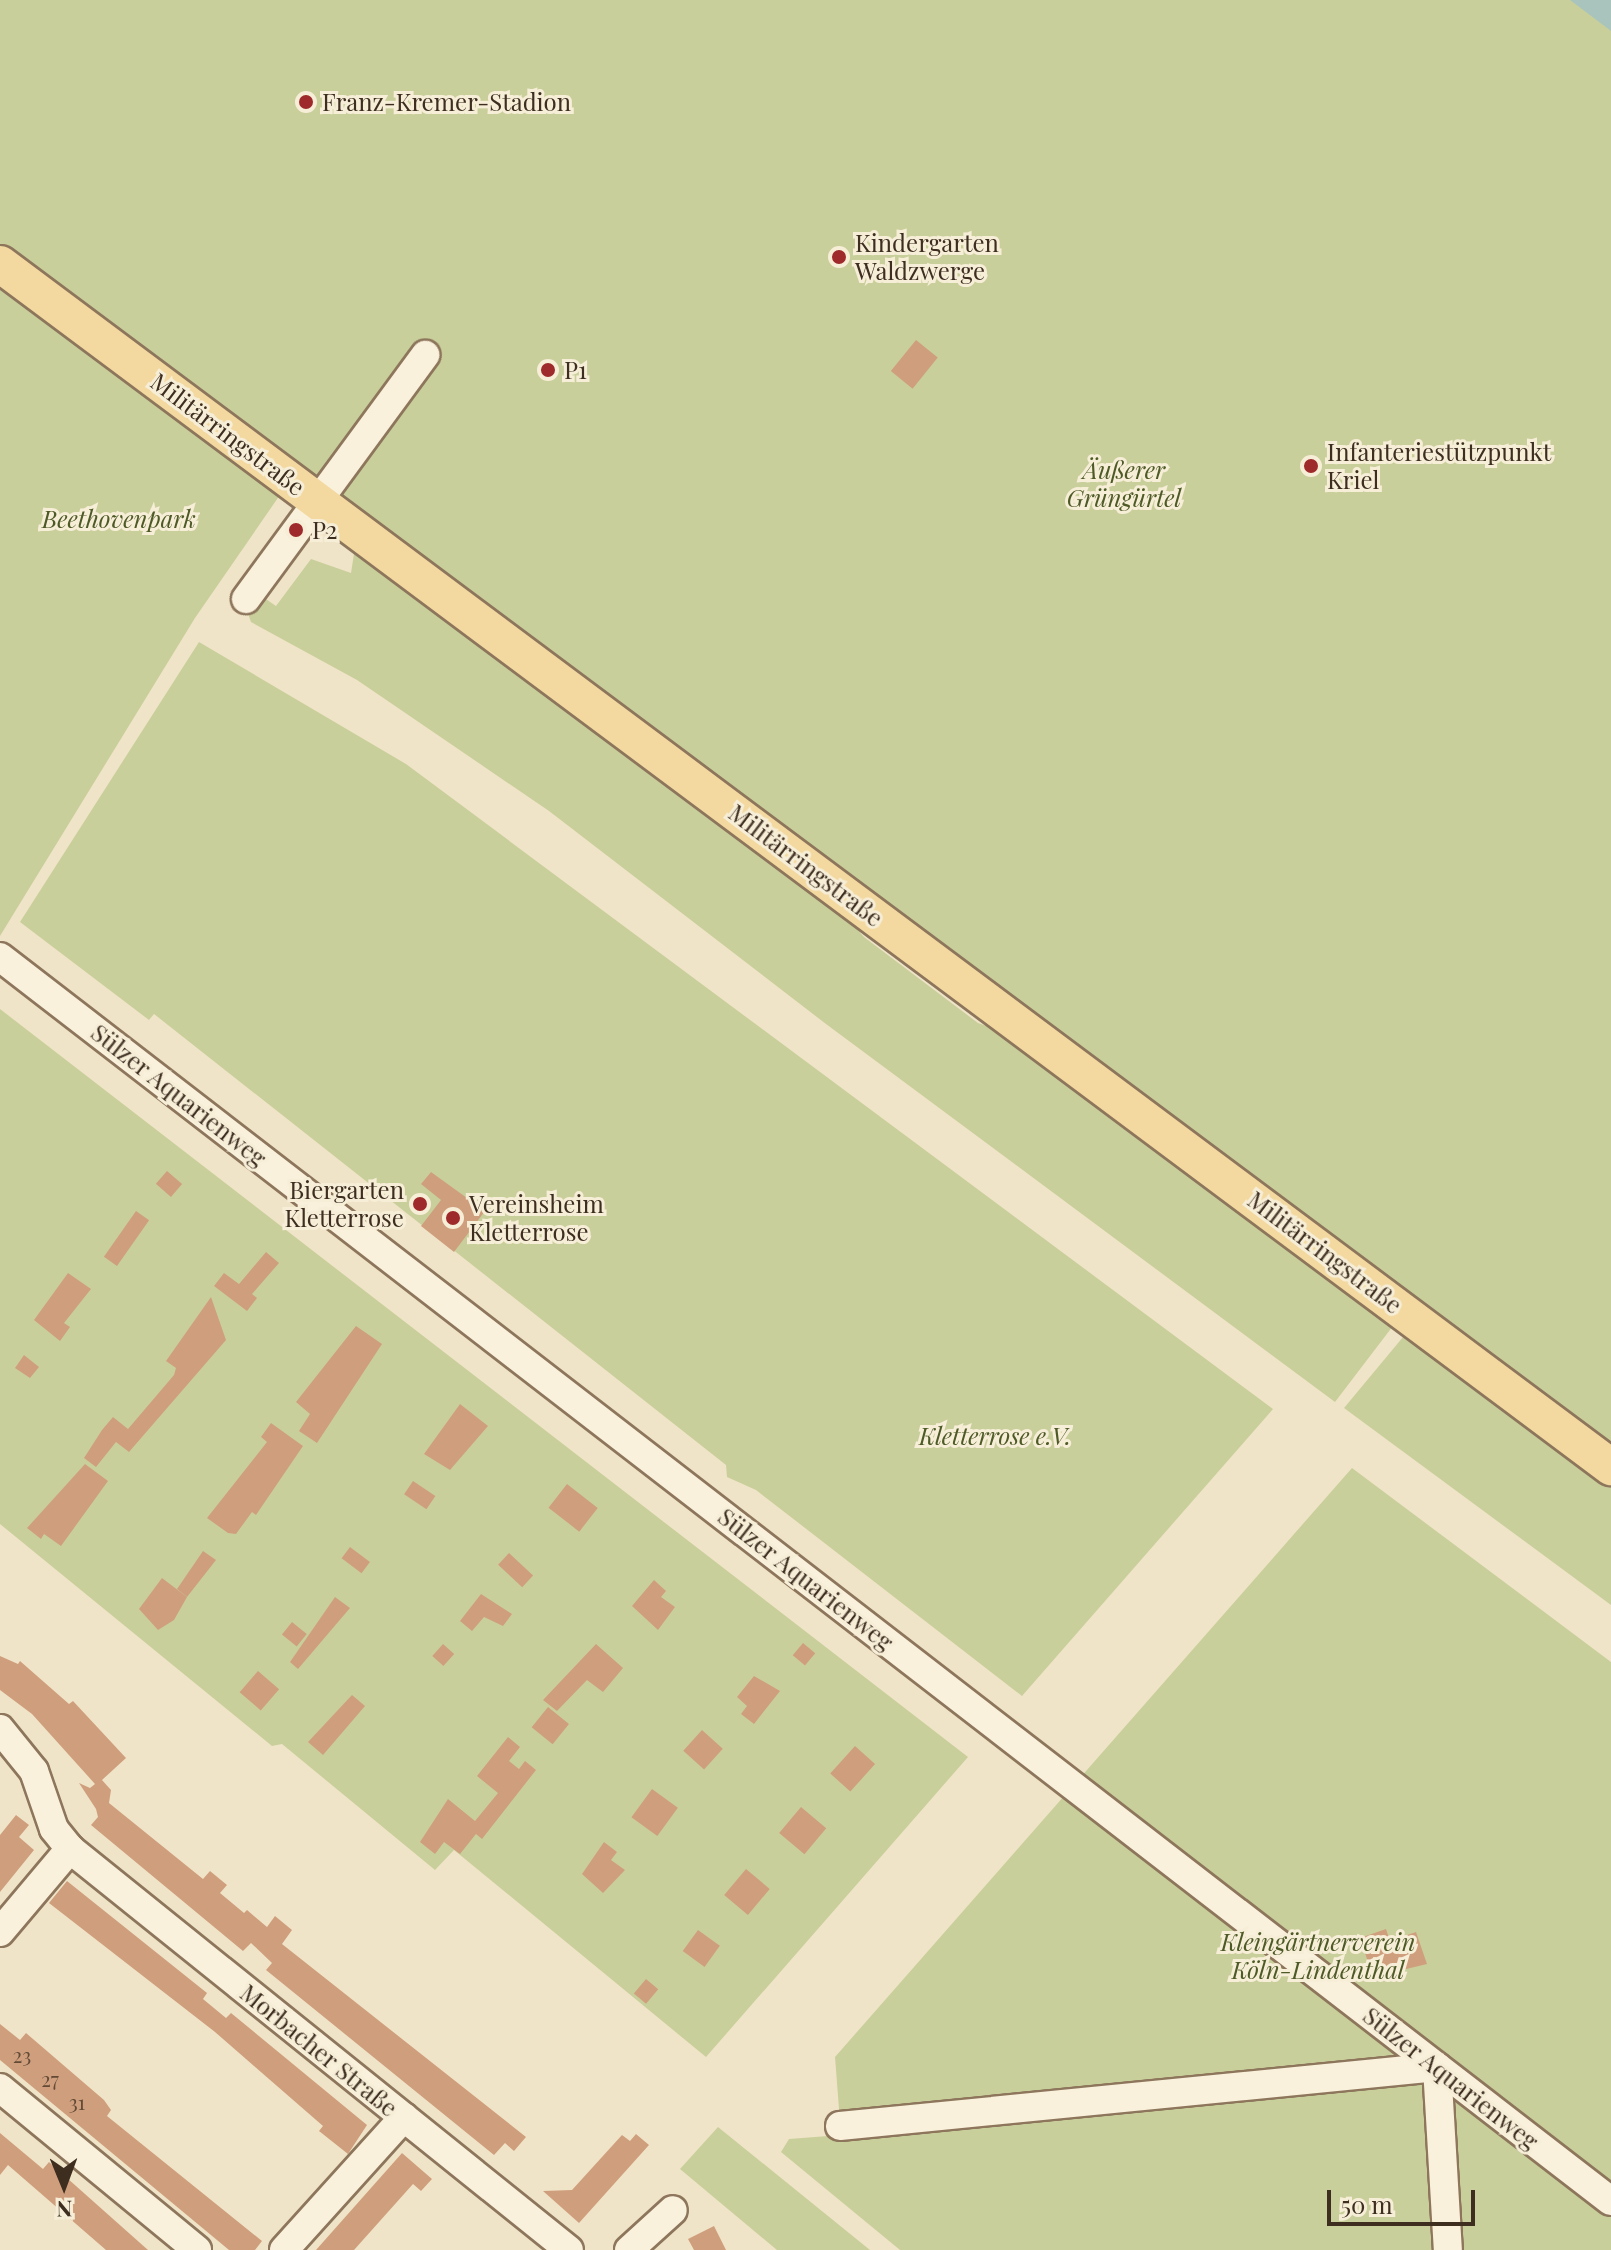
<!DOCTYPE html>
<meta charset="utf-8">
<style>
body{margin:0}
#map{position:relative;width:1611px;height:2250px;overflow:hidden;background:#f0e4c8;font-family:"Playfair Display",serif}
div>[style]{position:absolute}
.green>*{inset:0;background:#c9cf9b}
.water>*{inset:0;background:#a9c4bc}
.building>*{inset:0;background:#cf9f7d;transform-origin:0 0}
.roads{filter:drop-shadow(2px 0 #8d765c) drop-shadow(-2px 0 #8d765c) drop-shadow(0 2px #8d765c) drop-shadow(0 -2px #8d765c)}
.minor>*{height:28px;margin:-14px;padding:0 14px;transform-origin:14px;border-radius:14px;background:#faf1dc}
.major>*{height:36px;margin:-18px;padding:0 18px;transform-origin:18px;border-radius:18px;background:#f3d9a0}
.dots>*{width:22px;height:22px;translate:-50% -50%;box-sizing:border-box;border:4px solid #f7eed8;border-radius:50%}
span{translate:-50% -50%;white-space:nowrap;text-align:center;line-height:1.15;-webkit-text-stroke:6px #f7eed8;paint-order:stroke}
.number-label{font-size:20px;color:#624a37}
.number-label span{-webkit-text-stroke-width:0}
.poi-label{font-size:24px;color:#3d2e20}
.left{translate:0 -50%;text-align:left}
.right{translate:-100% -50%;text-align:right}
.street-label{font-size:24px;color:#3d2e20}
.park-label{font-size:24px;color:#4d5a26;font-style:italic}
.north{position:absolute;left:24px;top:2146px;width:80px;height:80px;-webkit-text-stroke:6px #f7eed8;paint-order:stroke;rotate:179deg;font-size:22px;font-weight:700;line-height:32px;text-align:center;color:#3d2e20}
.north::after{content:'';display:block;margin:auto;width:28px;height:36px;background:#3d2e20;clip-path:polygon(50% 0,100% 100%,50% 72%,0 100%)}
.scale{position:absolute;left:1327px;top:2190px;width:148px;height:36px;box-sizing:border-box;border:4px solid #3d2e20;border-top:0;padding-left:10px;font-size:24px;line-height:28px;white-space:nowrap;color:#3d2e20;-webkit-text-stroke:6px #f7eed8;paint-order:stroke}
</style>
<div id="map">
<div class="green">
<i style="clip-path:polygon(0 0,1611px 0,1611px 1451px,0 249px)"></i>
<i style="clip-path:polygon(0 279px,282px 492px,195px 618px,0 936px)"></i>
<i style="clip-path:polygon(355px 547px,831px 900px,864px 937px,978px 1023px,1009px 1034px,1396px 1322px,1335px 1402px,826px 1024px,549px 811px,357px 680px,251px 622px,246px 608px,257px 593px,276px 606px,311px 559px,351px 573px)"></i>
<i style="clip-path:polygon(199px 642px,406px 764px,1273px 1409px,1022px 1696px,756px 1490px,727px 1477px,726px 1465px,154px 1014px,149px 1020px,20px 922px)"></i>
<i style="clip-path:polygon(0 1009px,968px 1757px,706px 2057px,454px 1850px,435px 1870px,282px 1744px,272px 1746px,0 1524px)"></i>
<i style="clip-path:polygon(1408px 1331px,1611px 1487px,1611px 1605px,1344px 1408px)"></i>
<i style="clip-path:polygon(1352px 1468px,1611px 1662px,1611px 2250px,900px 2250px,781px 2152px,789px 2139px,841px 2135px,835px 2057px)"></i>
<i style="clip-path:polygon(718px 2127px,870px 2250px,777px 2250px,680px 2169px)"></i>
</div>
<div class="water">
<i style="clip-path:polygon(1570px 0,1611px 0,1611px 31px)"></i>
</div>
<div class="building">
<i style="left:916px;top:340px;width:28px;height:40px;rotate:39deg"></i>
<i style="left:167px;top:1171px;width:20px;height:17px;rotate:41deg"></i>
<i style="clip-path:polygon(431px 1172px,485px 1211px,454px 1252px,421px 1226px,441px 1200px,421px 1184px)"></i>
<i style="left:136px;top:1211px;width:16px;height:56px;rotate:35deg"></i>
<i style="clip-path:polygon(266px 1252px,279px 1263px,252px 1294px,257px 1298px,247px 1311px,214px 1286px,224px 1273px,239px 1284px)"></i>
<i style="clip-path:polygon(68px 1273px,91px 1289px,64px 1323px,70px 1327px,60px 1341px,34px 1320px)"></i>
<i style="clip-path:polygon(211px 1297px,226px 1340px,129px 1452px,116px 1442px,96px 1467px,84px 1458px,102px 1430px,113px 1417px,128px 1429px,174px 1375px,176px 1368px,166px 1361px)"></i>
<i style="clip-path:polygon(356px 1326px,382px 1344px,317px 1443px,299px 1431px,310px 1414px,296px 1402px)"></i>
<i style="clip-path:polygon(24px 1355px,39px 1367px,30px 1378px,15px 1368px)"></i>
<i style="clip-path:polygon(460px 1404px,488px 1426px,450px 1470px,424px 1454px)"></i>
<i style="clip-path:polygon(271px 1423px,303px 1446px,256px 1515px,252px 1512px,236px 1534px,228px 1533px,207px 1518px,267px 1442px,261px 1437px)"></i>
<i style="clip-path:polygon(85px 1464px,108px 1481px,61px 1546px,44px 1534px,41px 1539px,27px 1528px)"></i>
<i style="left:413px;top:1481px;width:27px;height:16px;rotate:34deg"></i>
<i style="left:567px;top:1484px;width:39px;height:30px;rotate:38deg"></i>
<i style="left:350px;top:1547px;width:25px;height:14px;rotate:37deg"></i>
<i style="clip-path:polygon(203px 1551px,216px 1560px,187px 1597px,177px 1589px)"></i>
<i style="left:509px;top:1553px;width:33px;height:16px;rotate:43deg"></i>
<i style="clip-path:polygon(162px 1578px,187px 1597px,174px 1620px,158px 1630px,139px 1609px)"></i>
<i style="clip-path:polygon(654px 1580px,666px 1591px,661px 1597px,675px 1607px,658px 1630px,632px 1606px)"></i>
<i style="clip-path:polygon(481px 1594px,512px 1614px,503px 1626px,484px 1617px,472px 1631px,460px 1621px)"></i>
<i style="clip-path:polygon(335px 1597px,350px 1608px,298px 1669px,290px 1662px)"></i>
<i style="left:292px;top:1622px;width:19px;height:16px;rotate:39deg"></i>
<i style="left:803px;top:1643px;width:16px;height:16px;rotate:40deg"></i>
<i style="left:443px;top:1644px;width:15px;height:16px;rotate:42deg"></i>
<i style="clip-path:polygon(596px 1644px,623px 1668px,603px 1692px,587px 1680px,557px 1711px,543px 1700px)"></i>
<i style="clip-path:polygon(0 1656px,18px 1664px,20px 1661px,69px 1704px,73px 1701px,126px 1758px,102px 1780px,111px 1790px,109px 1803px,203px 1879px,210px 1871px,227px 1885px,220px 1893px,244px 1913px,247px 1910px,267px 1927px,275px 1916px,292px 1930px,282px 1944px,526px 2137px,514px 2151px,505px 2143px,494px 2155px,266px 1970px,272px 1963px,251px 1943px,243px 1951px,91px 1825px,98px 1817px,96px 1809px,79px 1783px,90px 1788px,95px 1784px,32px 1714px,0 1690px)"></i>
<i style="left:258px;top:1671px;width:28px;height:28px;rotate:41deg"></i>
<i style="clip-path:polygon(754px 1676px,780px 1691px,754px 1724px,741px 1714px,747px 1706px,737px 1697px)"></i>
<i style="clip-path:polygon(352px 1695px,365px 1706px,323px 1755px,308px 1742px)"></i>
<i style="left:548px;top:1707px;width:27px;height:26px;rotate:39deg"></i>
<i style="left:702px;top:1730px;width:28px;height:28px;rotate:42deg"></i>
<i style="clip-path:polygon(508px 1737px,520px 1747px,509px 1761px,519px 1769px,525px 1761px,536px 1770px,482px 1839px,476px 1834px,460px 1854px,444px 1842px,435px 1854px,420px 1842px,448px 1799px,475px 1821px,498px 1793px,477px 1776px)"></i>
<i style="left:855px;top:1746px;width:27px;height:37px;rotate:42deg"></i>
<i style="left:652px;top:1789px;width:32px;height:35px;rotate:36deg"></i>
<i style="left:801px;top:1807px;width:33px;height:34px;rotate:40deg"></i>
<i style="clip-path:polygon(16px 1815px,29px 1825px,19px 1837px,34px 1850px,0 1892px,0 1835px)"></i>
<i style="clip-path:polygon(604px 1842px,617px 1852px,611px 1860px,625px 1870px,603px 1893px,582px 1874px)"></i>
<i style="left:746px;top:1869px;width:31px;height:34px;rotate:40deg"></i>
<i style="clip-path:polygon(67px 1881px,207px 1993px,203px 1999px,226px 2018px,231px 2013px,367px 2125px,348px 2154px,319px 2131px,323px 2126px,215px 2032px,49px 1903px)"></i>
<i style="clip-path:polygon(1386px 1929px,1390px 1941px,1416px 1932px,1427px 1964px,1373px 1977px,1360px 1938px)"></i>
<i style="left:698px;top:1930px;width:27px;height:26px;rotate:36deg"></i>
<i style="left:646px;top:1979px;width:16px;height:19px;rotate:40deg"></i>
<i style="clip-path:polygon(0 2024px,20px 2040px,26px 2033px,104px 2100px,111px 2110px,107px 2116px,262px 2241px,255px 2250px,229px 2250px,0 2060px)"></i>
<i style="clip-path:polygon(0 2133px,43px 2169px,49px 2162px,148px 2250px,106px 2250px,8px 2165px,0 2175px)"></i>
<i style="clip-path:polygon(636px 2134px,649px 2145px,579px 2223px,543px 2191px,572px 2190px,622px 2135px,630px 2141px)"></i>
<i style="clip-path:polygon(402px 2153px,432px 2179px,421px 2191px,413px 2184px,354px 2250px,316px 2250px)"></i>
<i style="clip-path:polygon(714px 2226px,726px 2250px,694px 2250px,688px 2239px)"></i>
</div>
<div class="roads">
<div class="minor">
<i style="left:246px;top:599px;width:303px;rotate:-53.7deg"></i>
<i style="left:0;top:957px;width:2035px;rotate:37.68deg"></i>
<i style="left:0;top:1729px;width:54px;rotate:51deg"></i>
<i style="left:34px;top:1771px;width:61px;rotate:71deg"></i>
<i style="left:54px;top:1829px;width:26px;rotate:51deg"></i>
<i style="left:70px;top:1849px;width:640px;rotate:38.79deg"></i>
<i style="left:0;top:1932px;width:109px;rotate:-49.9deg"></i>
<i style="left:0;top:2088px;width:255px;rotate:39.4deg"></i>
<i style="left:840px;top:2126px;width:600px;rotate:-5.64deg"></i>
<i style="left:1437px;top:2067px;width:183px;rotate:86.6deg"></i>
<i style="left:284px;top:2250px;width:179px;rotate:-47.9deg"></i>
<i style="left:629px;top:2250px;width:59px;rotate:-42.3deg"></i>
</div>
<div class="major">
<i style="left:0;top:264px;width:2011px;rotate:36.75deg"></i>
</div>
</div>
<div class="dots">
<i style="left:306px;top:102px;background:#9e2a2b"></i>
<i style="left:839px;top:257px;background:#9e2a2b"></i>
<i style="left:548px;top:370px;background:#9e2a2b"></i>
<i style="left:1311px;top:466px;background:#9e2a2b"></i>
<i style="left:296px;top:530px;background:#9e2a2b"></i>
<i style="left:420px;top:1204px;background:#9e2a2b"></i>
<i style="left:453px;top:1218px;background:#9e2a2b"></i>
</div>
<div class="number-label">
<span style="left:22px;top:2054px">23</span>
<span style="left:50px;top:2078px">27</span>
<span style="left:77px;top:2101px">31</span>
</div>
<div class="poi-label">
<span class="left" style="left:322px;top:102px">Franz-Kremer-Stadion</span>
<span class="left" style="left:855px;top:257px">Kindergarten<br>Waldzwerge</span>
<span class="left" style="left:564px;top:370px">P1</span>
<span class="left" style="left:1327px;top:466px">Infanteriestützpunkt<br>Kriel</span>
<span class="left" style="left:312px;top:530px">P2</span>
<span class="right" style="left:404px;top:1204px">Biergarten<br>Kletterrose</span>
<span class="left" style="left:469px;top:1218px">Vereinsheim<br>Kletterrose</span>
</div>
<div class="street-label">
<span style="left:228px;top:434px;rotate:37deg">Militärringstraße</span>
<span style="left:806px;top:865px;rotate:37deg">Militärringstraße</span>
<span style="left:179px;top:1095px;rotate:38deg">Sülzer Aquarienweg</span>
<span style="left:1325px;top:1252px;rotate:37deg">Militärringstraße</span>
<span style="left:806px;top:1579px;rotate:38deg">Sülzer Aquarienweg</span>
<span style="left:319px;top:2050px;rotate:39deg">Morbacher Straße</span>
<span style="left:1451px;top:2078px;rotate:38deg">Sülzer Aquarienweg</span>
</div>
<div class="park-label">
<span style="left:1124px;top:484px">Äußerer<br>Grüngürtel</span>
<span style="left:119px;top:519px">Beethovenpark</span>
<span style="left:995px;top:1436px">Kletterrose e.V.</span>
<span style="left:1318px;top:1956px">Kleingärtnerverein<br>Köln-Lindenthal</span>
</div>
<div class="north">N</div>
<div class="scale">50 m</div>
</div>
